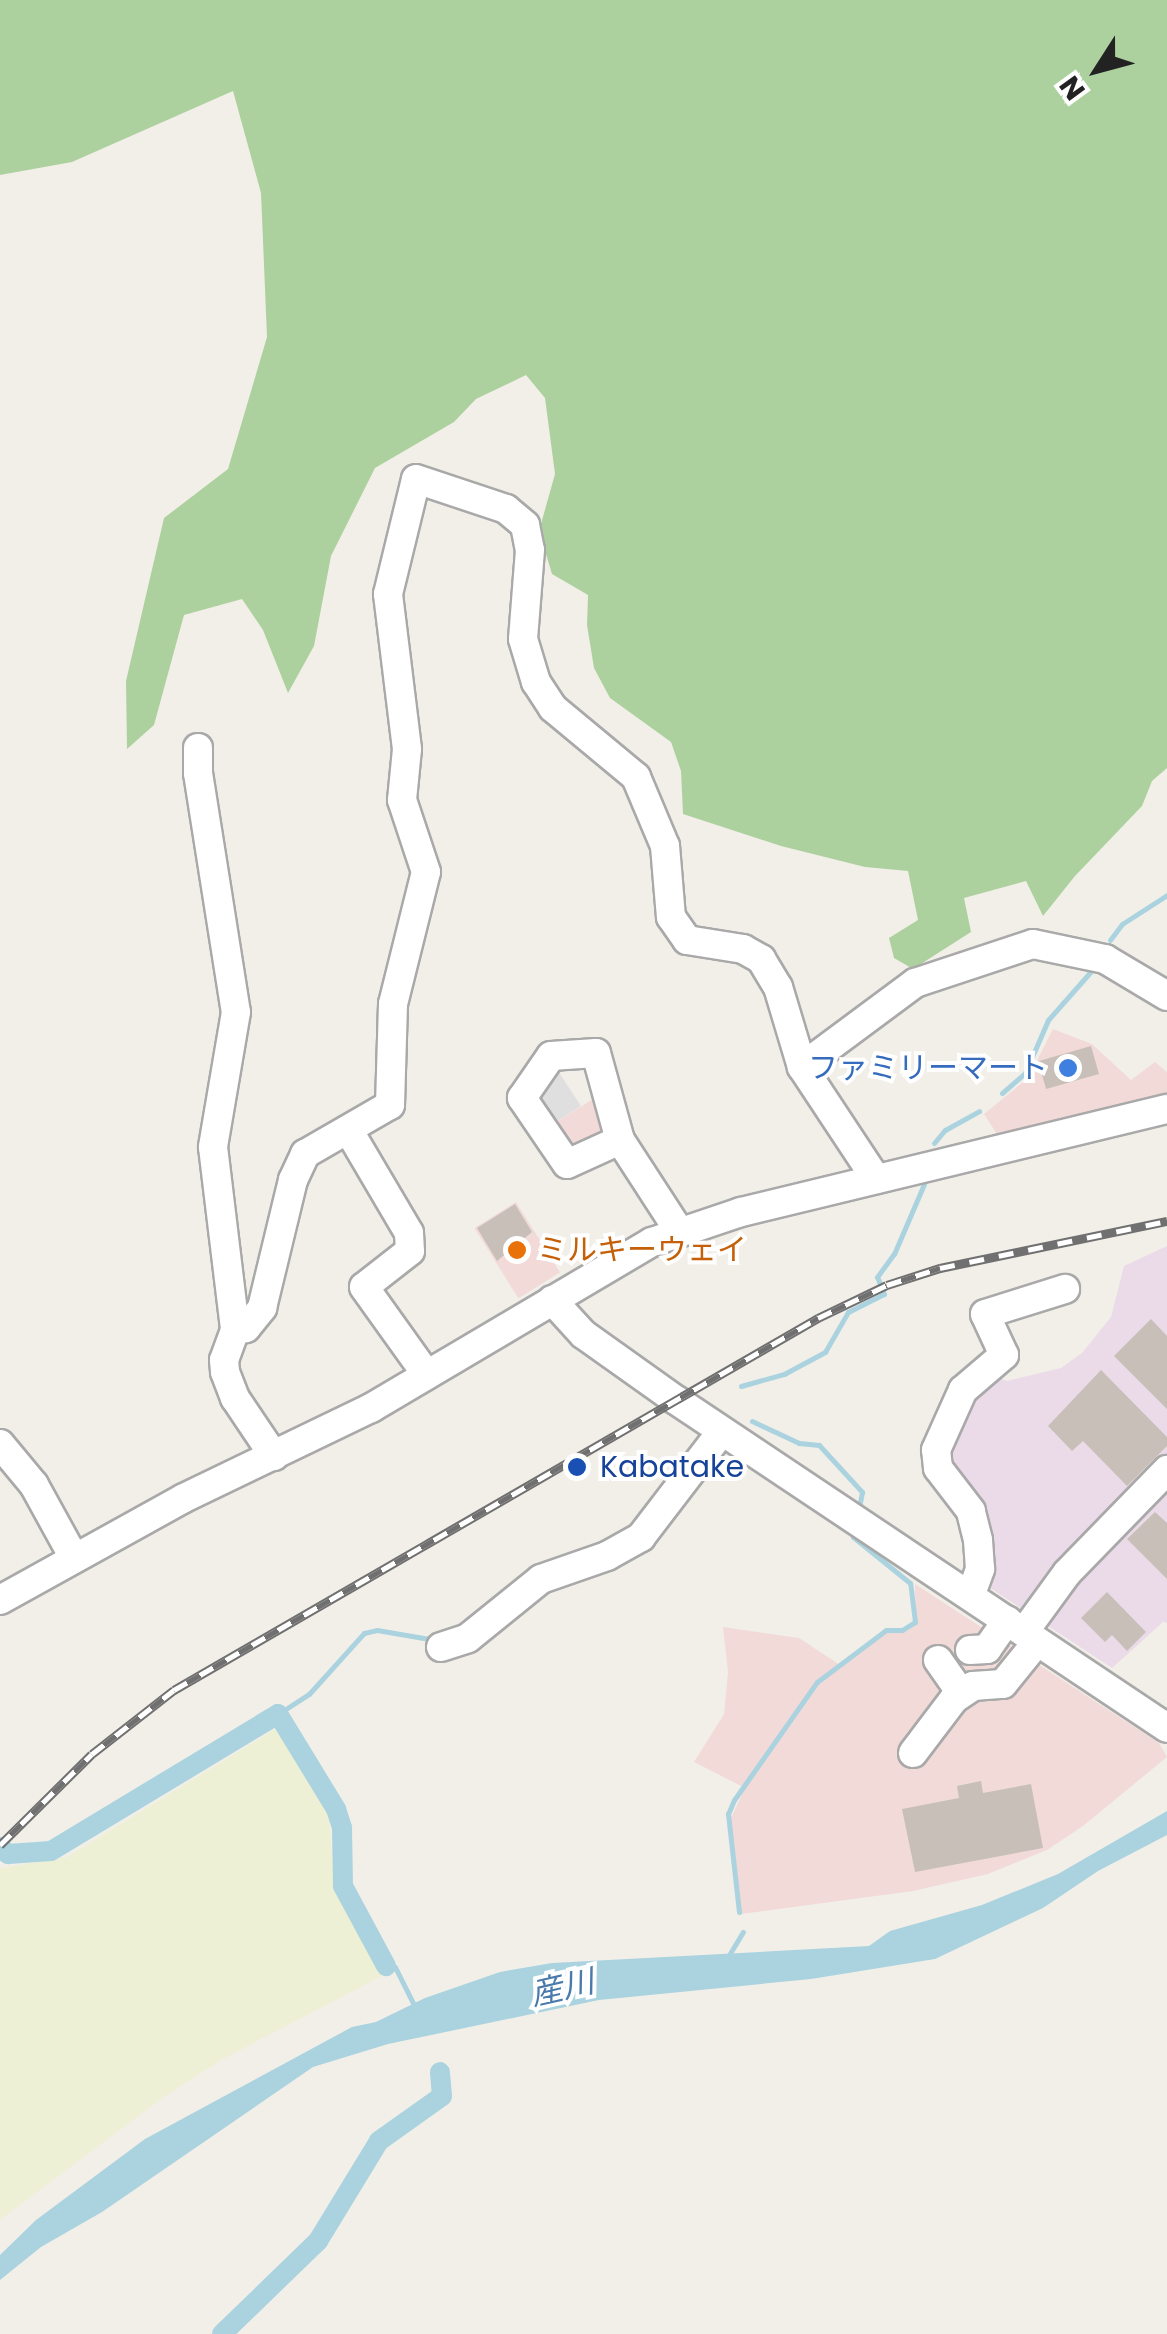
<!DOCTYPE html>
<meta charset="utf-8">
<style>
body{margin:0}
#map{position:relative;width:1167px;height:2334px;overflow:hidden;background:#f2efe9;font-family:Poppins,"Noto Sans JP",sans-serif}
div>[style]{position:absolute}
.residential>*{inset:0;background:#e0dfdf}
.commercial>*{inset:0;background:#f2dad9;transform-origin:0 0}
.industrial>*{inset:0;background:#ebdbe8}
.farmland>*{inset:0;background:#eef0d5}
.forest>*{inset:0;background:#add19e}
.water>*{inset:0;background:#aad3df}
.stream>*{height:5px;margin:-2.5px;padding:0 2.5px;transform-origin:2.5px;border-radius:2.5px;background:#aad3df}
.canal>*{height:20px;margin:-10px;padding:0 10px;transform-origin:10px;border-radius:10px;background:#aad3df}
.building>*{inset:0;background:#c7bfb8;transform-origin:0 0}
.roads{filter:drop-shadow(2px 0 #a9a9a9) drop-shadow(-2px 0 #a9a9a9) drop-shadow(0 2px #a9a9a9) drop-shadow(0 -2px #a9a9a9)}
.minor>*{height:28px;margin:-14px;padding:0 14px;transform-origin:14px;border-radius:14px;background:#fff}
.rail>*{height:9px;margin-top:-4.5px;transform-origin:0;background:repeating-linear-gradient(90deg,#fff 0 15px,#707070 0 30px);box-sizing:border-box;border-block:2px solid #707070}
.dots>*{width:28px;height:28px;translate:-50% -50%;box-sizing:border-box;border:5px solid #fff;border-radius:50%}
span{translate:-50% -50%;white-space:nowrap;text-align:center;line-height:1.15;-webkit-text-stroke:8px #fff;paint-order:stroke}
.shop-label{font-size:30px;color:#366cbe}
.right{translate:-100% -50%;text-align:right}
.food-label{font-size:30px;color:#c56008}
.left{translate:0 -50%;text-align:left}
.transit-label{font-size:30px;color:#164399}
.water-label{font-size:32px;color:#4a7aab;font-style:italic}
.north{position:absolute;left:1047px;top:20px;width:100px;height:100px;-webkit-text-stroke:8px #fff;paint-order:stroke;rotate:234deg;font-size:28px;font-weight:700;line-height:40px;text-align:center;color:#222}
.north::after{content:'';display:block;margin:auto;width:35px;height:45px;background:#222;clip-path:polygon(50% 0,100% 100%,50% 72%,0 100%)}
</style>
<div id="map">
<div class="residential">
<i style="clip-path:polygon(554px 1065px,581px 1106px,550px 1126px,528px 1096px)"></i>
</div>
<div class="commercial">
<i style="clip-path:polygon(1053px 1029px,1092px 1044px,1131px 1080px,1155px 1062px,1167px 1072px,1167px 1100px,1002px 1142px,984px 1114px,1028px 1078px)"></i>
<i style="clip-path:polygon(601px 1094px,610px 1130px,578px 1151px,566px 1149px,550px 1126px)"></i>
<i style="left:516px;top:1202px;width:83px;height:49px;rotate:58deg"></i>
<i style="clip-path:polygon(915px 1584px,1159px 1743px,1167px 1757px,1083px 1826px,1047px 1850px,988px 1874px,913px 1891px,741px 1914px,730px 1820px,745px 1788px,694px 1762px,724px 1714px,728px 1672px,723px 1627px,799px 1638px,840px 1665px,887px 1632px,902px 1632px,916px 1623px)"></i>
</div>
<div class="industrial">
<i style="clip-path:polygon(1167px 1246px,1167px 1623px,1163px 1622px,1112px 1668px,984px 1584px,946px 1447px,951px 1427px,992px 1375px,1007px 1381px,1061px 1368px,1082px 1353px,1111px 1317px,1124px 1266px)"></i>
</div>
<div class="farmland">
<i style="clip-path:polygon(280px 1726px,329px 1812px,334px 1884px,382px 1976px,221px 2060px,164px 2097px,0 2220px,0 1868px,67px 1857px)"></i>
</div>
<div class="forest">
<i style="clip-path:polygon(0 0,1167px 0,1167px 768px,1152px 781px,1142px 806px,1075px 876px,1043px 916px,1026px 881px,964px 898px,971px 932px,913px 969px,894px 958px,889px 938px,918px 920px,908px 871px,865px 867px,781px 846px,683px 814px,681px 771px,671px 742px,610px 698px,594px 668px,587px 625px,588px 595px,552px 574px,539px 531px,555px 474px,545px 398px,526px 375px,476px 399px,454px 422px,375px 468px,331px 556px,314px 646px,288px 693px,263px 630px,242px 599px,184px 615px,154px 725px,127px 749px,126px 681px,164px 518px,228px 469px,267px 337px,261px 193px,233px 91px,72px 162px,0 175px)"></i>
</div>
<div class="water">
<i style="clip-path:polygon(1167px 1811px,1167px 1835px,1098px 1871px,1043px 1908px,935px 1959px,811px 1979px,599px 2000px,388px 2044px,313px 2067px,102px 2212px,41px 2247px,0 2280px,0 2255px,36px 2220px,145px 2139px,352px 2027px,376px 2022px,425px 1998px,500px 1972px,552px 1963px,869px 1946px,890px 1931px,982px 1905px,1058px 1874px)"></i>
</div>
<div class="stream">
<i style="left:1110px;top:940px;width:20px;rotate:-53deg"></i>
<i style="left:1122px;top:924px;width:54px;rotate:-32.8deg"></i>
<i style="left:1002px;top:1093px;width:30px;rotate:-41deg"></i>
<i style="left:1025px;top:1073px;width:58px;rotate:-66.5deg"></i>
<i style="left:1048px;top:1020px;width:68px;rotate:-48.6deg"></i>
<i style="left:934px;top:1143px;width:17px;rotate:-50deg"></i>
<i style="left:945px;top:1130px;width:39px;rotate:-29deg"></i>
<i style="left:741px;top:1386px;width:45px;rotate:-15.6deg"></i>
<i style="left:784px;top:1374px;width:47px;rotate:-28.2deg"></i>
<i style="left:825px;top:1352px;width:46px;rotate:-60.1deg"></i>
<i style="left:848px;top:1312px;width:40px;rotate:-26.6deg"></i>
<i style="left:884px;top:1294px;width:18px;rotate:-112deg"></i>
<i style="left:877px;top:1277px;width:29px;rotate:-54deg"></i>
<i style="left:894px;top:1254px;width:76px;rotate:-66.8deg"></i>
<i style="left:752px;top:1421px;width:52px;rotate:25.1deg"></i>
<i style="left:799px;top:1443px;width:20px;rotate:6deg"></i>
<i style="left:819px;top:1445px;width:64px;rotate:47.5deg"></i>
<i style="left:862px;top:1492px;width:20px;rotate:101deg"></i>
<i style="left:278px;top:1714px;width:37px;rotate:-33deg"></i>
<i style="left:309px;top:1694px;width:82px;rotate:-48deg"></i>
<i style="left:364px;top:1633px;width:13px;rotate:-13deg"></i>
<i style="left:377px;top:1630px;width:59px;rotate:9.8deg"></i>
<i style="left:739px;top:1912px;width:99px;rotate:-96.4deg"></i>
<i style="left:728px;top:1814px;width:15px;rotate:-67deg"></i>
<i style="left:734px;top:1800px;width:144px;rotate:-54.9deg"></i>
<i style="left:817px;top:1682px;width:86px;rotate:-37deg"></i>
<i style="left:886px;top:1630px;width:16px"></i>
<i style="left:902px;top:1630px;width:15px;rotate:-32deg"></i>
<i style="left:915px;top:1622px;width:39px;rotate:-97deg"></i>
<i style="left:910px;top:1583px;width:73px;rotate:-141.1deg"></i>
<i style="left:853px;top:1537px;width:4px;rotate:-76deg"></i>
<i style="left:729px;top:1955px;width:27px;rotate:-59deg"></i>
<i style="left:383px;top:1961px;width:13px;rotate:27deg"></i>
<i style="left:395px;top:1967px;width:47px;rotate:63.4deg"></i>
</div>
<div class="canal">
<i style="left:0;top:1847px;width:11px;rotate:41deg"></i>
<i style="left:8px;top:1854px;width:43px;rotate:-4deg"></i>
<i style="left:51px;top:1851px;width:265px;rotate:-31.1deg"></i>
<i style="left:278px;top:1714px;width:111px;rotate:58.6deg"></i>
<i style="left:336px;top:1809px;width:20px;rotate:72deg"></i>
<i style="left:342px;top:1828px;width:58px;rotate:89deg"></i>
<i style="left:343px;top:1886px;width:91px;rotate:61.7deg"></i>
<i style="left:222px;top:2334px;width:134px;rotate:-44.1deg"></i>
<i style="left:318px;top:2241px;width:117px;rotate:-58.6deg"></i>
<i style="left:379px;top:2141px;width:77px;rotate:-35.5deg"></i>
<i style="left:442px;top:2096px;width:24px;rotate:-95deg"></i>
</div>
<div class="building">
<i style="left:1091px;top:1046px;width:29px;height:55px;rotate:74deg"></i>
<i style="clip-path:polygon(515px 1204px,532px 1232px,497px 1261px,477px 1228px)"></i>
<i style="clip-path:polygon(1151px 1319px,1167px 1336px,1167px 1409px,1114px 1356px)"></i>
<i style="clip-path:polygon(1101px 1370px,1167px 1437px,1167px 1446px,1127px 1486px,1083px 1441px,1072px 1451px,1048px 1426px)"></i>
<i style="clip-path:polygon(1155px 1512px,1167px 1523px,1167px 1579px,1127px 1539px)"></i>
<i style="clip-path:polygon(1107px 1592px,1146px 1632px,1127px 1651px,1112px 1635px,1105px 1642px,1081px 1618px)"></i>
<i style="clip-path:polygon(981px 1781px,983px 1793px,1031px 1784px,1043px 1848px,915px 1872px,902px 1809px,959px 1798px,957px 1786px)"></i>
</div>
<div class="roads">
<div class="minor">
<i style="left:198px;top:748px;width:25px;rotate:90deg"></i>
<i style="left:198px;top:773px;width:242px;rotate:81deg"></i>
<i style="left:236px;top:1012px;width:137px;rotate:99.7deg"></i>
<i style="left:213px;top:1147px;width:184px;rotate:83.1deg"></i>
<i style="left:235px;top:1330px;width:32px;rotate:110deg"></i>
<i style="left:224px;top:1360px;width:12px;rotate:85deg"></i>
<i style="left:225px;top:1372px;width:28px;rotate:69deg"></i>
<i style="left:235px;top:1398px;width:70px;rotate:56.1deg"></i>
<i style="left:802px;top:1067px;width:141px;rotate:-36.6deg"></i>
<i style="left:915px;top:983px;width:124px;rotate:-18.3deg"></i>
<i style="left:1033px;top:944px;width:74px;rotate:11.8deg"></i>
<i style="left:1105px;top:959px;width:72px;rotate:30.8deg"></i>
<i style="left:349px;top:1131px;width:118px;rotate:59.5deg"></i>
<i style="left:409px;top:1233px;width:18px;rotate:87deg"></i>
<i style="left:410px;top:1251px;width:58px;rotate:142deg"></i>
<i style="left:364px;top:1287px;width:108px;rotate:54.4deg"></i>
<i style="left:620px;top:1140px;width:58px;rotate:155.6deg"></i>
<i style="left:567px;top:1164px;width:80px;rotate:-124.3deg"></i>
<i style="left:522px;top:1098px;width:51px;rotate:-55.4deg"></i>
<i style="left:551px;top:1056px;width:45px;rotate:-3.8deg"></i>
<i style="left:596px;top:1053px;width:90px;rotate:74.6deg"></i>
<i style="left:620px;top:1140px;width:108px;rotate:57deg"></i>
<i style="left:552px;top:1300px;width:46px;rotate:47.6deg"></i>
<i style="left:583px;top:1334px;width:114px;rotate:35.4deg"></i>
<i style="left:676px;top:1400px;width:590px;rotate:33.74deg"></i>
<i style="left:235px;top:1330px;width:11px;rotate:-10deg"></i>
<i style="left:246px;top:1328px;width:26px;rotate:-51deg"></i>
<i style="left:262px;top:1308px;width:132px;rotate:-76.4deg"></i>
<i style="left:293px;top:1180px;width:29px;rotate:-65deg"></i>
<i style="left:305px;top:1154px;width:98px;rotate:-30deg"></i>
<i style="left:390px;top:1105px;width:101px;rotate:-88.3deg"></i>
<i style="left:393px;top:1004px;width:136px;rotate:-76deg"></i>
<i style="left:426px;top:872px;width:76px;rotate:-108.4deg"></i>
<i style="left:402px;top:800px;width:51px;rotate:-84.4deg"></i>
<i style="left:407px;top:749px;width:156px;rotate:-97deg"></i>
<i style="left:388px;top:594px;width:118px;rotate:-76.3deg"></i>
<i style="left:416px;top:479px;width:95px;rotate:18.4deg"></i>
<i style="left:506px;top:509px;width:25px;rotate:40deg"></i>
<i style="left:525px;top:525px;width:25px;rotate:79deg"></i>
<i style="left:530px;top:550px;width:89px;rotate:94.5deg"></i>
<i style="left:523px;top:639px;width:45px;rotate:73.2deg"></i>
<i style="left:536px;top:682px;width:31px;rotate:57deg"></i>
<i style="left:553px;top:708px;width:108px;rotate:39.7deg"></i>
<i style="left:636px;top:777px;width:75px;rotate:67.2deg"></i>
<i style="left:665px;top:846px;width:71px;rotate:85.2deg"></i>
<i style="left:671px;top:917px;width:28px;rotate:55deg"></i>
<i style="left:687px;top:940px;width:57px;rotate:9.1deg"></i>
<i style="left:743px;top:949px;width:21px;rotate:29deg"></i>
<i style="left:761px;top:959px;width:33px;rotate:59deg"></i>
<i style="left:778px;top:987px;width:84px;rotate:73.3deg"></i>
<i style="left:802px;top:1067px;width:134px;rotate:56.5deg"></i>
<i style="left:0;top:1444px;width:53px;rotate:50.3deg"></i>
<i style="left:34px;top:1485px;width:81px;rotate:61.2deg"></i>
<i style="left:971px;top:1594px;width:27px;rotate:-70deg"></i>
<i style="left:980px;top:1569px;width:29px;rotate:-94deg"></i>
<i style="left:978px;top:1540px;width:30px;rotate:-104deg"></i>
<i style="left:971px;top:1511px;width:54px;rotate:-127.5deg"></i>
<i style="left:938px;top:1468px;width:18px;rotate:-96deg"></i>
<i style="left:936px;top:1450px;width:66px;rotate:-65.8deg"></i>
<i style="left:963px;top:1390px;width:54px;rotate:-40.5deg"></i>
<i style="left:1004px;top:1355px;width:45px;rotate:-114.9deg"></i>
<i style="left:985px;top:1314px;width:84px;rotate:-17.4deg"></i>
<i style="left:0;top:1600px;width:210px;rotate:-29deg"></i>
<i style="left:184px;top:1498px;width:208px;rotate:-25.7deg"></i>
<i style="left:371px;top:1408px;width:326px;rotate:-30.6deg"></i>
<i style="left:652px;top:1242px;width:94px;rotate:-18.6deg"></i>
<i style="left:741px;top:1212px;width:438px;rotate:-13.6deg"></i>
<i style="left:1024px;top:1632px;width:73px;rotate:-53.9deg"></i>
<i style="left:1067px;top:1573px;width:144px;rotate:-45.8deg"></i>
<i style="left:441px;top:1647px;width:28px;rotate:-18deg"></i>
<i style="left:468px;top:1638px;width:94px;rotate:-38.9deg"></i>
<i style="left:541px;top:1579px;width:70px;rotate:-19.2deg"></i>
<i style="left:607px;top:1556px;width:39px;rotate:-29deg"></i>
<i style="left:641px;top:1537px;width:133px;rotate:-52.6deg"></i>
<i style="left:970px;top:1650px;width:17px;rotate:-3deg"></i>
<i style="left:987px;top:1649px;width:35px;rotate:-55deg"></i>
<i style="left:938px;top:1660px;width:40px;rotate:55.1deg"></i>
<i style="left:913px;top:1753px;width:68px;rotate:-52.8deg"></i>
<i style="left:954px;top:1699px;width:23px;rotate:-34deg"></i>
<i style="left:973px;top:1686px;width:30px;rotate:-4deg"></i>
<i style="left:1003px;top:1684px;width:54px;rotate:-51deg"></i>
</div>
</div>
<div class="rail">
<i style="left:0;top:1845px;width:129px;rotate:-44.7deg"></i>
<i style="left:92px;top:1754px;width:104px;rotate:-38deg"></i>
<i style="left:174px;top:1690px;width:744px;rotate:-30.01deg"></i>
<i style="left:818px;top:1318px;width:76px;rotate:-25.6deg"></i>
<i style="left:887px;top:1285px;width:56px;rotate:-17.8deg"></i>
<i style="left:940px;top:1268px;width:232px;rotate:-11.7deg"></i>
</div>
<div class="dots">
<i style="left:1068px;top:1068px;background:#3f7fe0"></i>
<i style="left:517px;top:1250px;background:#e8710a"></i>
<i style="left:577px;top:1467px;background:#1a4fb4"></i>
</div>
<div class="shop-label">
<span class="right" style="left:1048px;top:1068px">ファミリーマート</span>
</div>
<div class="food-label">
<span class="left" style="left:537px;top:1250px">ミルキーウェイ</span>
</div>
<div class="transit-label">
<span class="left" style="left:600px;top:1467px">Kabatake</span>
</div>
<div class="water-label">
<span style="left:562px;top:1988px;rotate:-13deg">産川</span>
</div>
<div class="north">N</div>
</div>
